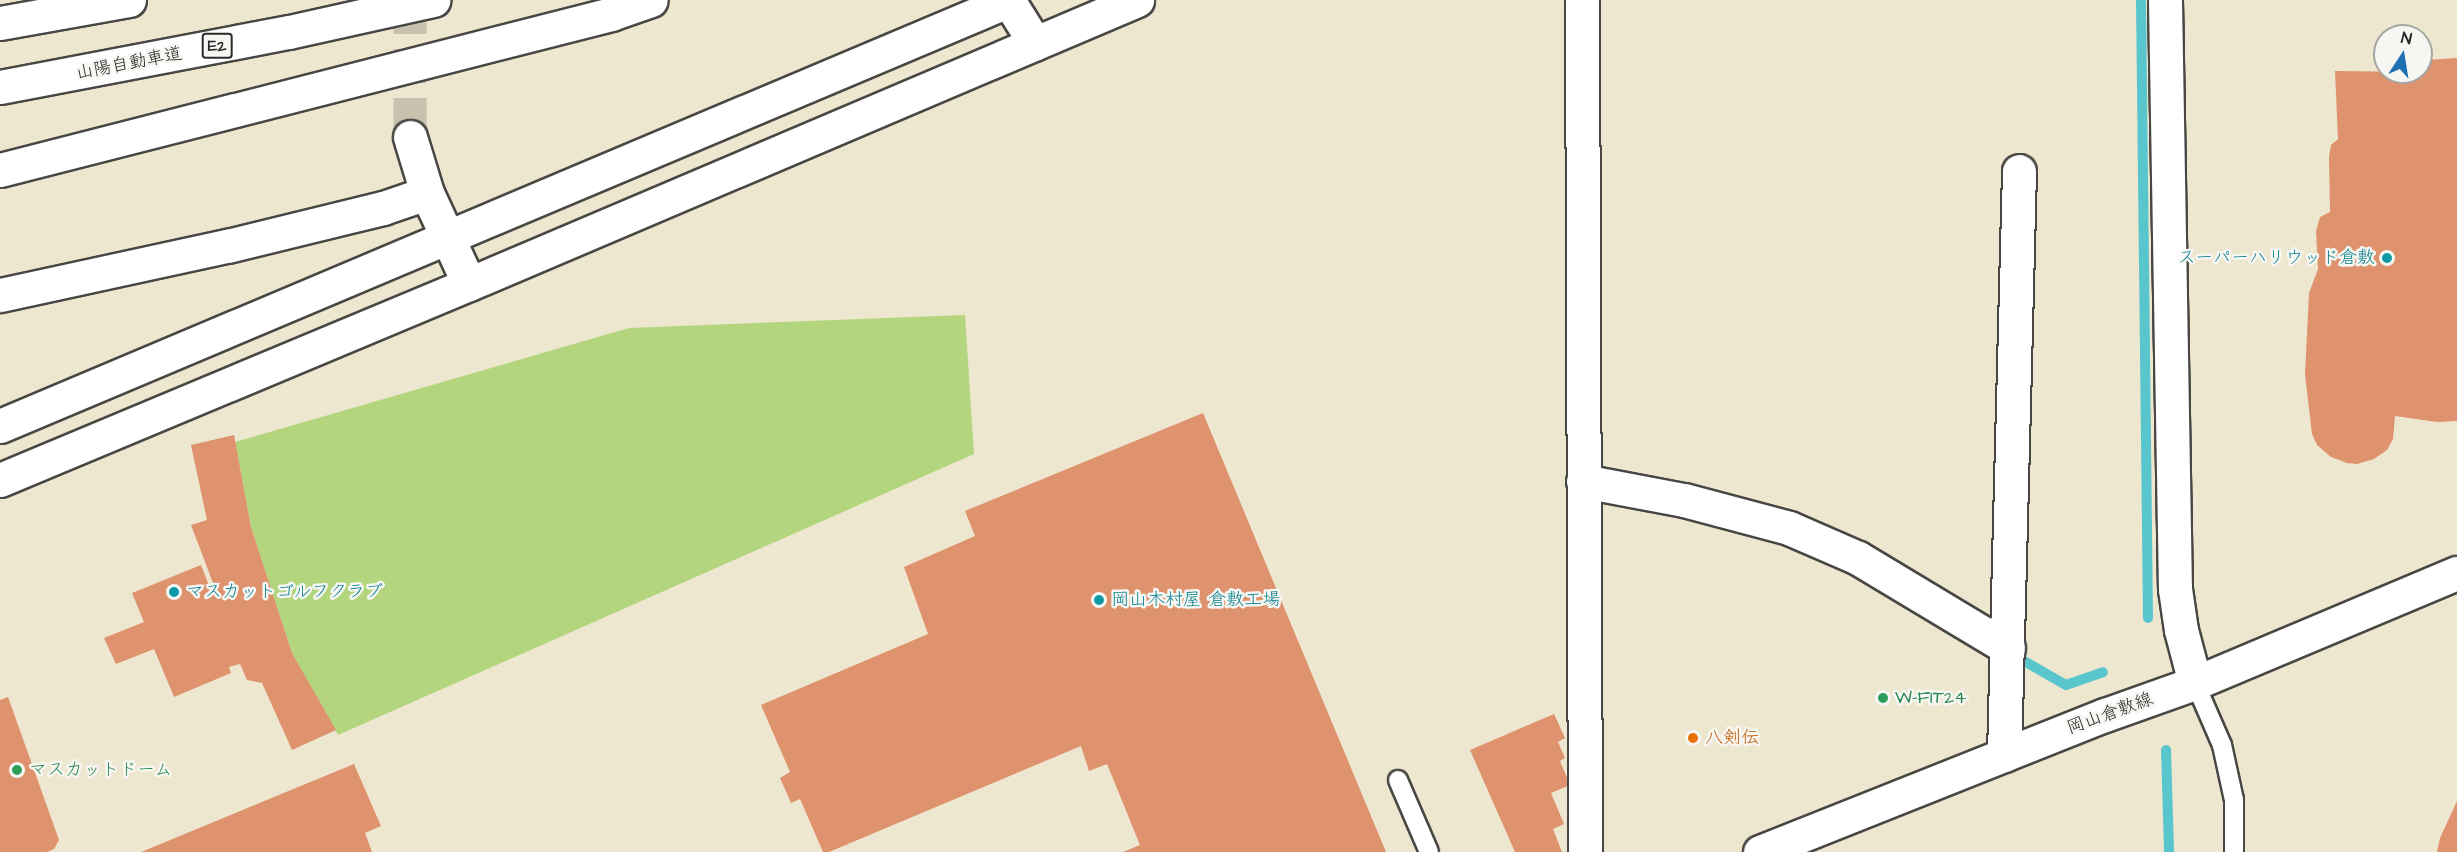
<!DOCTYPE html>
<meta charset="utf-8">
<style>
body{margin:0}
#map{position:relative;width:2457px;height:852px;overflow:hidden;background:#eee7cf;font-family:"Architects Daughter","Klee One",sans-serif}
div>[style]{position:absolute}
.green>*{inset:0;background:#b3d57d}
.stream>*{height:10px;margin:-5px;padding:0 5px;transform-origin:5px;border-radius:5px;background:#59c6ce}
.building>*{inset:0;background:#de926e}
.street-tunnel>*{height:33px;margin-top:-16.5px;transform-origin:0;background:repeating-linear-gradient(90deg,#c7c1ae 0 33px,transparent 0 49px)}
.roads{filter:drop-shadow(2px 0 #484744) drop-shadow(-2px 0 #484744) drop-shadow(0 2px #484744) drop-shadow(0 -2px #484744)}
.lane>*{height:18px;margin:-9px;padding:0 9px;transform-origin:9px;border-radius:9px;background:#fff}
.street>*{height:33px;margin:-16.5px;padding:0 16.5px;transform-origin:16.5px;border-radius:16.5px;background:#fff}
.secondary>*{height:33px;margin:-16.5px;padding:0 16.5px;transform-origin:16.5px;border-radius:16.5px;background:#fff}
.highway>*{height:33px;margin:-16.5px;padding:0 16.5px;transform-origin:16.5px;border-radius:16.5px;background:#fff}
.dots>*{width:16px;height:16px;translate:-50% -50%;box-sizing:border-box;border:3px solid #f6f6f2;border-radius:50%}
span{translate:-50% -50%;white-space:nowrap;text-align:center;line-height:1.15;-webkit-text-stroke:5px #f6f6f2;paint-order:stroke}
.shield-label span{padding:2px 4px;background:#f6f6f2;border:2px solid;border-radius:4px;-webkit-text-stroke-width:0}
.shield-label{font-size:16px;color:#2b2b2b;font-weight:700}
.street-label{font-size:18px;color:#2b2b2b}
.culture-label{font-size:18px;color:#0d838f}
.right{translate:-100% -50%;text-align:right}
.left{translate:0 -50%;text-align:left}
.leisure-label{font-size:18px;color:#27864d}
.food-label{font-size:18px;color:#c56008}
.north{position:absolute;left:2373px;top:24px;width:60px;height:60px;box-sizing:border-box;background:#f6f6f2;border:2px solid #a5a5a2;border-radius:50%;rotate:12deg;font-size:16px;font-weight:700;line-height:24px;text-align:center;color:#2b2b2b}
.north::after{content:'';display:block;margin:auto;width:21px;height:27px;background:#1f6fb2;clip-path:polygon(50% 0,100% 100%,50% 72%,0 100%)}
</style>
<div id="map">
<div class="green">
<i style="clip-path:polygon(965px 315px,974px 454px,338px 735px,292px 653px,251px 527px,235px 442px,629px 328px)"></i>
</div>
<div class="stream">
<i style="left:2141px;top:0;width:618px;rotate:89.35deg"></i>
<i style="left:2024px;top:661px;width:48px;rotate:29.7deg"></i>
<i style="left:2066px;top:685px;width:39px;rotate:-19deg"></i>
<i style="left:2166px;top:750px;width:102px;rotate:88.3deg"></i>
</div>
<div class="building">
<i style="clip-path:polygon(2457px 58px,2457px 421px,2437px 422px,2395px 416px,2393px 439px,2387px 450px,2374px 459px,2357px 464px,2347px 463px,2331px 457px,2317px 445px,2312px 434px,2305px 374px,2309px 293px,2318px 269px,2316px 231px,2320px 217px,2330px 212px,2329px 157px,2331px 145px,2338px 139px,2335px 71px,2421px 72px,2421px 62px,2426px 60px)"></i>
<i style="clip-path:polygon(1203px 413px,1386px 852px,1123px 852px,1140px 845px,1107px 764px,1089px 771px,1081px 746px,829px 852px,823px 852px,800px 799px,791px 803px,780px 778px,790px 772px,761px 705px,928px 634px,904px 567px,975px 536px,965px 511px)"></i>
<i style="clip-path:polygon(234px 435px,251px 527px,292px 653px,336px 730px,292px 750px,262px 683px,247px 680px,240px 664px,229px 667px,231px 673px,174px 697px,154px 649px,116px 664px,104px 638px,144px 622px,132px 593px,201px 565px,212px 593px,216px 591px,191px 525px,207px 520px,191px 445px)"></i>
<i style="clip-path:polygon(8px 697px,59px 840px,54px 849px,47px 852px,0 852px,0 700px)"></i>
<i style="clip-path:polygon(1554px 714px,1565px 738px,1558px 742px,1565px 758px,1560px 761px,1570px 785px,1551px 793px,1564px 824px,1553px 829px,1562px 852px,1515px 852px,1470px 750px)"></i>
<i style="clip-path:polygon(354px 764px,381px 826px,365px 833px,372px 852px,141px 852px)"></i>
<i style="clip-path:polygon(2457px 801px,2457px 852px,2437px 852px,2440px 838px)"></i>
</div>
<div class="street-tunnel">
<i style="left:410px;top:0;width:137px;rotate:90deg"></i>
</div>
<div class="roads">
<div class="lane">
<i style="left:2195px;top:683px;width:68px;rotate:66.5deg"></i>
<i style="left:2222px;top:745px;width:56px;rotate:77.7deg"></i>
<i style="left:2234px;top:800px;width:52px;rotate:90deg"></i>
<i style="left:1398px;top:780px;width:78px;rotate:66.7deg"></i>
</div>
<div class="street">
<i style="left:1008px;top:0;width:51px;rotate:57.9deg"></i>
<i style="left:1582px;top:0;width:852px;rotate:89.8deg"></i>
<i style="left:410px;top:137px;width:59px;rotate:73.1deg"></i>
<i style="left:0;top:295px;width:232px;rotate:-12.2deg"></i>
<i style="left:227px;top:246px;width:161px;rotate:-13.7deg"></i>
<i style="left:383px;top:208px;width:46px;rotate:-18.8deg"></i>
<i style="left:427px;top:193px;width:100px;rotate:65.2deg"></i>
<i style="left:1583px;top:481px;width:103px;rotate:10.7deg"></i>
<i style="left:1684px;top:500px;width:109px;rotate:14.9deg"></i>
<i style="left:1789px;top:528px;width:75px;rotate:23.5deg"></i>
<i style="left:1858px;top:558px;width:175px;rotate:31deg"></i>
<i style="left:2004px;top:755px;width:584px;rotate:-88.53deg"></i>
</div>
<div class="secondary">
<i style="left:2165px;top:0;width:589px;rotate:89.03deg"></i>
<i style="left:2175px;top:589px;width:41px;rotate:81.7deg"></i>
<i style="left:2181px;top:630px;width:55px;rotate:75.2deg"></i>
<i style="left:0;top:426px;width:1096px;rotate:-22.87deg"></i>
<i style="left:0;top:480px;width:508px;rotate:-22.68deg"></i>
<i style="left:469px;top:284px;width:726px;rotate:-23.03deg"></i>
<i style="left:1760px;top:852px;width:371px;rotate:-21.7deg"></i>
<i style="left:2105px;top:715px;width:96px;rotate:-19.6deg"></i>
<i style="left:2195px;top:683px;width:284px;rotate:-22.8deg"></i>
</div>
<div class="highway">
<i style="left:0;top:23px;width:131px;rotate:-10.1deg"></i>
<i style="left:0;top:87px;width:294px;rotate:-10.8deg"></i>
<i style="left:289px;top:32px;width:148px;rotate:-12.5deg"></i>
<i style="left:0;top:170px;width:631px;rotate:-14.32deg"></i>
<i style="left:611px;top:14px;width:42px;rotate:-19.3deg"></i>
</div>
</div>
<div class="dots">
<i style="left:2387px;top:258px;background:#0f9aa8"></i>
<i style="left:174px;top:592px;background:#0f9aa8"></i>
<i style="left:1099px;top:600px;background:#0f9aa8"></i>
<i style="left:1883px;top:698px;background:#2e9e5b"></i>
<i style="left:1693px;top:738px;background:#e8710a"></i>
<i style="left:17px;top:770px;background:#2e9e5b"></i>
</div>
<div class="shield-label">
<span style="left:217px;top:46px">E2</span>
</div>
<div class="street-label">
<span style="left:129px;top:64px;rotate:-11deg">山陽自動車道</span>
<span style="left:2110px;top:714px;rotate:-20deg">岡山倉敷線</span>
</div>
<div class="culture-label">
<span class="right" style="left:2375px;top:258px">スーパーハリウッド倉敷</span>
<span class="left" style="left:186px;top:592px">マスカットゴルフクラブ</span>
<span class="left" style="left:1111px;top:600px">岡山木村屋 倉敷工場</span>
</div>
<div class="leisure-label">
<span class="left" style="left:1895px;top:698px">W-FIT24</span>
<span class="left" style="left:29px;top:770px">マスカットドーム</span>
</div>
<div class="food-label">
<span class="left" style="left:1705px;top:738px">八剣伝</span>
</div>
<div class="north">N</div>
</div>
